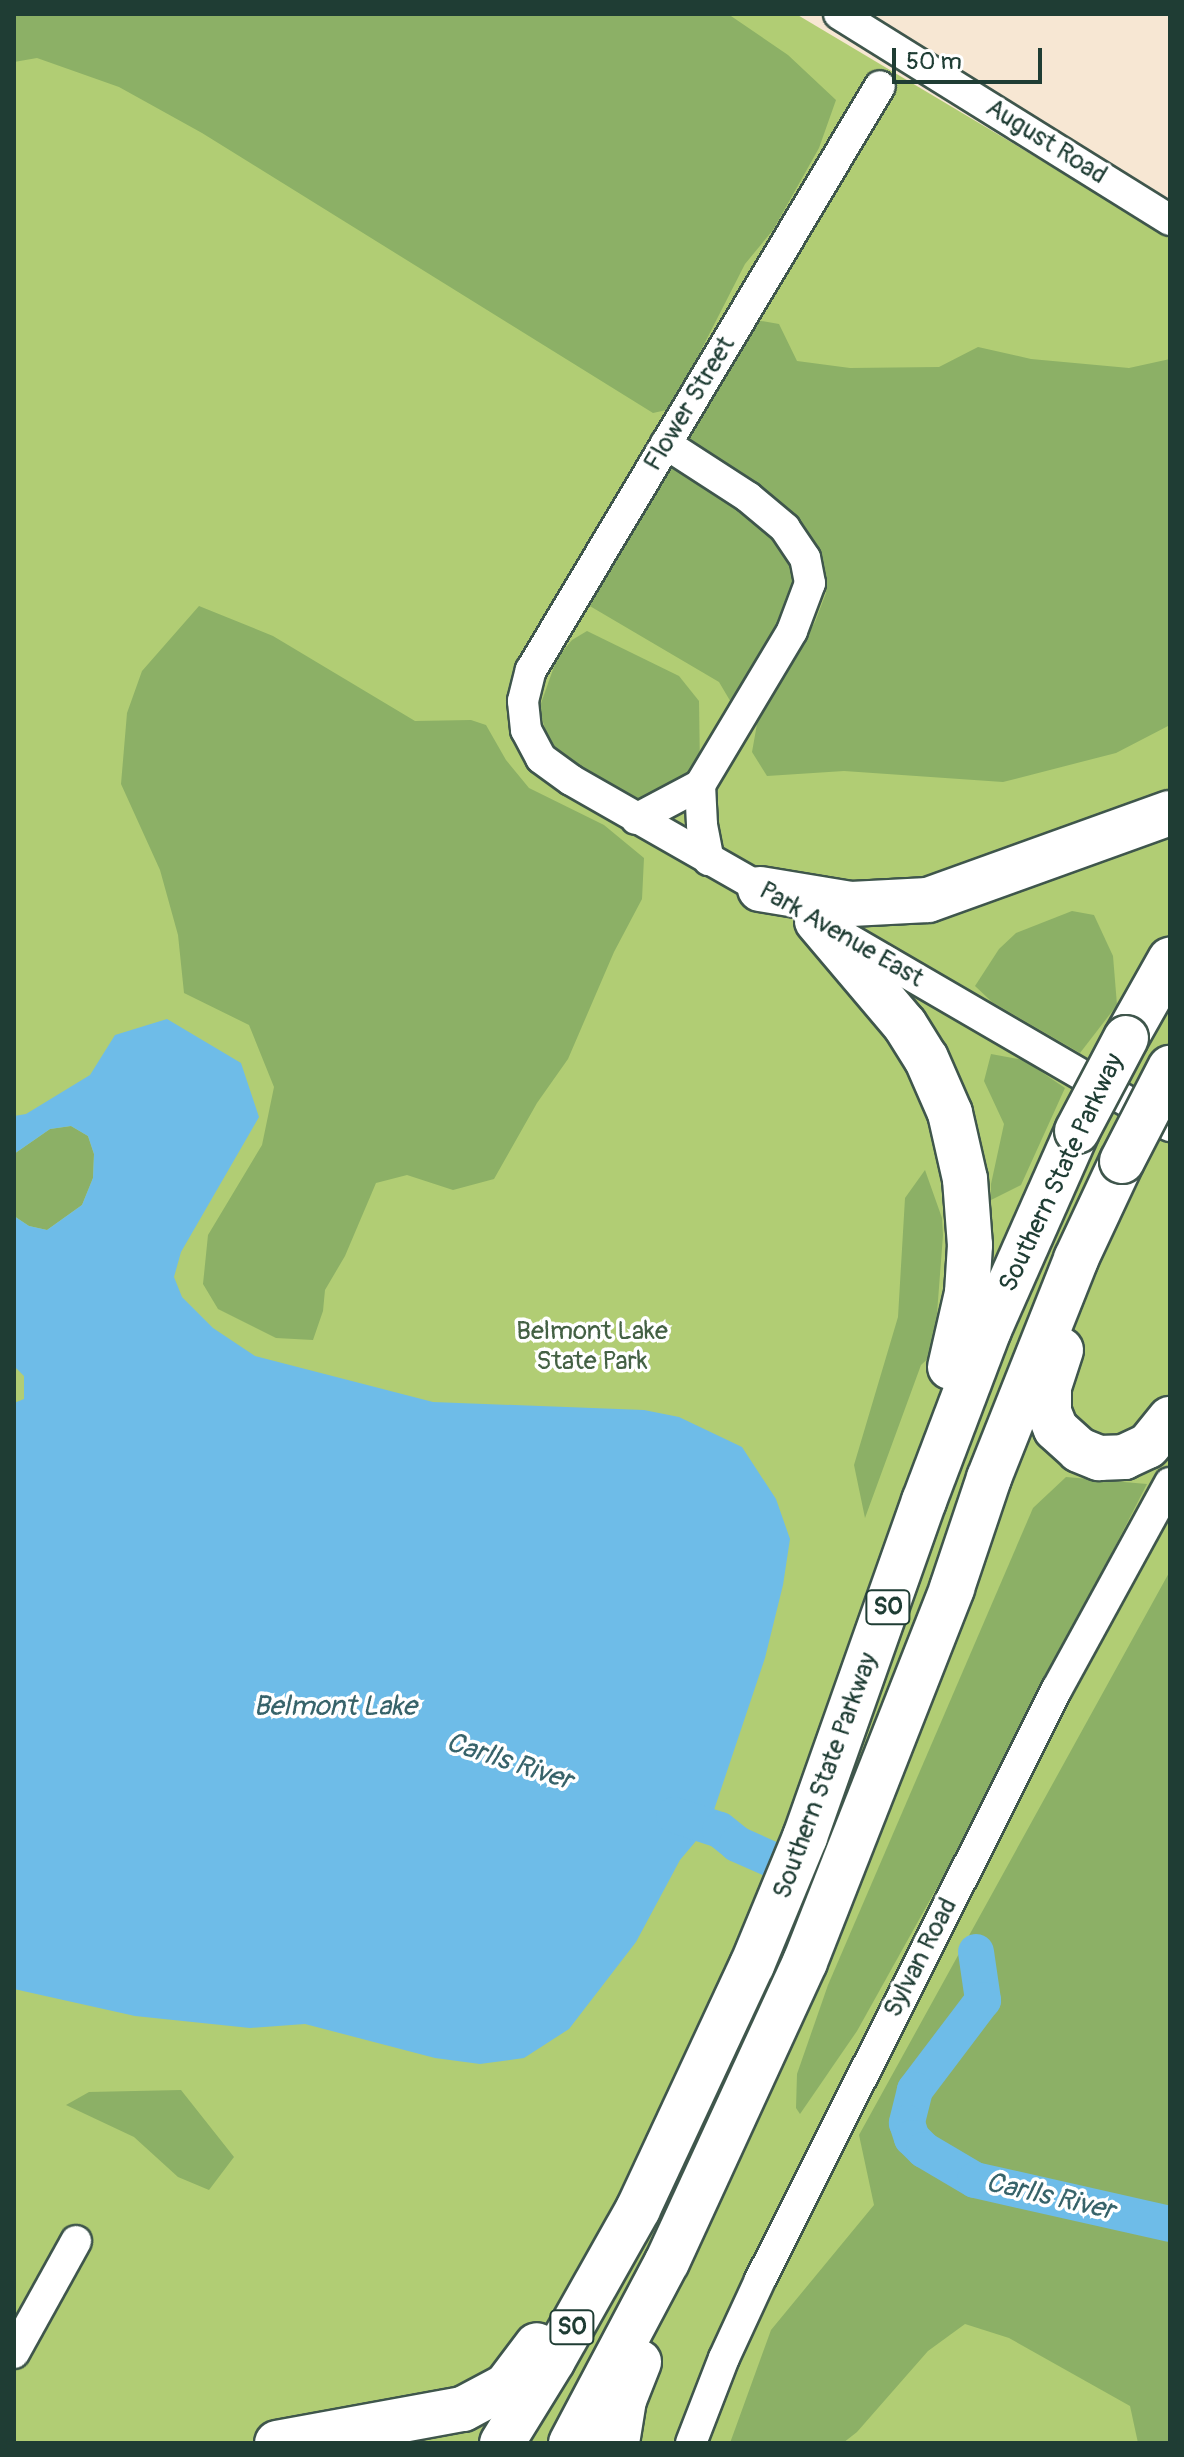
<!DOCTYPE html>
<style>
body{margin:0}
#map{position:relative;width:1184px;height:2457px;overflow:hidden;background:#f7e7d3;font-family:Pangolin,sans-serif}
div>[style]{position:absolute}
.green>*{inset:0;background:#b1cd74}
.forest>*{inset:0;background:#8cb066}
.water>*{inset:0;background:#6ebce8}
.river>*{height:36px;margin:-18px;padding:0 18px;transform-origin:18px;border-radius:18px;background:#6ebce8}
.roads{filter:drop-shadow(2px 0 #3f564c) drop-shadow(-2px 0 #3f564c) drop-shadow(0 2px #3f564c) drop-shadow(0 -2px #3f564c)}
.minor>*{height:30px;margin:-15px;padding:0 15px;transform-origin:15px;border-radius:15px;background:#fff}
.highway>*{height:44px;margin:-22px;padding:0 22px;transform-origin:22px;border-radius:22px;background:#fff}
.bridges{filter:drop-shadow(2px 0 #3f564c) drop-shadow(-2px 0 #3f564c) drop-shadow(0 2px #3f564c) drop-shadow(0 -2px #3f564c)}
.highway-bridge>*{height:44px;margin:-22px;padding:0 22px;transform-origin:22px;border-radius:22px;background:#fff}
span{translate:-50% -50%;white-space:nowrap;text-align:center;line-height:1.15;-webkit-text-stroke:7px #fff;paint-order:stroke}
.shield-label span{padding:2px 6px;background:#fff;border:2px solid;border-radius:6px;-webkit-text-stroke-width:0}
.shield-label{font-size:24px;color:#1f3d34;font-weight:700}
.street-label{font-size:26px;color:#1f3d34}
.park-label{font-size:26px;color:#446144}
.water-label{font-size:28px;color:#37636a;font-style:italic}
.frame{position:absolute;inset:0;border:16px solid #1f3d34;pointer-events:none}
.scale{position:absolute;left:892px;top:48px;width:150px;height:36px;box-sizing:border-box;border:4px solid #1f3d34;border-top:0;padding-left:10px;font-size:24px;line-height:28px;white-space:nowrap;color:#1f3d34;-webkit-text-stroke:6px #fff;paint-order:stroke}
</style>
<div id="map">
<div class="green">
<i style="clip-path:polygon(14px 14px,796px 14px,1170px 237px,1170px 2443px,14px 2443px)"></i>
</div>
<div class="forest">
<i style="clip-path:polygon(14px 14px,728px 14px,788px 55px,836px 100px,819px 148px,773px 230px,745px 264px,671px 409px,653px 413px,202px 133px,119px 87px,37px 58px,14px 62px)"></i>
<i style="clip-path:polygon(756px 320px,779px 324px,797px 361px,850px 368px,939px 367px,978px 347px,1031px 359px,1129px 368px,1170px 359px,1170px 725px,1116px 753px,1003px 782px,844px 771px,767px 776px,752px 752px,757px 724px,815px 622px,826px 593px,821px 555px,804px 525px,691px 448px,685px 435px)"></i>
<i style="clip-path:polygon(666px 463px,677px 463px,765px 526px,787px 550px,798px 576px,793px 610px,732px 704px,719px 682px,583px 602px)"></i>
<i style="clip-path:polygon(199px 606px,273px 636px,415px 721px,471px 720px,486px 725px,506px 760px,529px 788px,604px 825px,644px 858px,642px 899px,614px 952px,568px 1059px,537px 1103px,494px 1179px,453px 1190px,407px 1175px,376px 1183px,345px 1256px,325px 1290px,323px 1311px,313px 1340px,276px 1338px,218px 1309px,203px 1284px,208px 1235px,262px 1145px,274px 1087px,249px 1025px,184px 993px,178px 935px,160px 870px,121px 784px,127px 713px,142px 671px)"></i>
<i style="clip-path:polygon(587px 631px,679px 676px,699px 701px,700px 770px,647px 805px,578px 772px,549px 741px,539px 709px,557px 658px,572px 640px)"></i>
<i style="clip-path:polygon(1072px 911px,1094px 915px,1113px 956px,1117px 1005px,1080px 1053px,992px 1002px,975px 986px,999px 949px,1016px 933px)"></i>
<i style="clip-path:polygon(991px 1054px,1024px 1060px,1065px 1088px,1021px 1185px,991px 1200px,991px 1184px,1004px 1124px,984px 1081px)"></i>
<i style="clip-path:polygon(71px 1126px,88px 1136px,94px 1154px,93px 1178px,82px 1205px,47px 1230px,29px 1226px,14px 1216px,14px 1154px,50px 1129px)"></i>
<i style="clip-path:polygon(925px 1170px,942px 1218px,943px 1235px,934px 1353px,921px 1365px,865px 1518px,854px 1465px,898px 1317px,905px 1198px)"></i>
<i style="clip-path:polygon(1066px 1477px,1147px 1484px,979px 1812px,857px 2031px,800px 2114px,796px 2108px,797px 2074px,828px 1985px,1033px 1508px)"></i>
<i style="clip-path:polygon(1170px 1571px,1170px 2443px,1138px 2443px,1130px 2406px,1009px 2338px,965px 2324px,928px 2351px,857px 2432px,843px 2443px,730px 2443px,771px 2330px,874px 2205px,859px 2135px)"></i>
<i style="clip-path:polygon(181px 2090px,234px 2157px,209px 2190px,178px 2177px,134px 2137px,66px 2105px,89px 2092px)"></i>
</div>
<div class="water">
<i style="clip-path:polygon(167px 1019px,241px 1063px,259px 1117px,181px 1252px,174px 1277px,182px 1297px,213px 1328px,255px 1356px,433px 1402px,644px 1410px,679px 1417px,742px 1447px,776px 1499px,790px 1539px,783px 1585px,765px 1658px,713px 1813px,723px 1824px,717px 1837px,701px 1835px,680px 1860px,636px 1942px,569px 2029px,524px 2058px,480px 2064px,435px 2058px,305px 2024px,250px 2028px,135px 2016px,14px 1989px,14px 1403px,24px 1399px,24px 1376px,14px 1366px,14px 1216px,29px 1226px,47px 1230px,82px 1205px,93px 1178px,94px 1154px,88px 1136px,71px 1126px,50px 1129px,14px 1154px,14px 1116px,26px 1114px,90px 1075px,115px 1035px)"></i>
</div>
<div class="river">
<i style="left:674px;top:1815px;width:48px;rotate:18.1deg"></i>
<i style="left:720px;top:1830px;width:22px;rotate:39deg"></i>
<i style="left:737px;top:1844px;width:36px;rotate:24deg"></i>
<i style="left:976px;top:1952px;width:49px;rotate:81.7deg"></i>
<i style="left:983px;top:2000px;width:113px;rotate:127.1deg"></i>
<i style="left:915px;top:2090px;width:34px;rotate:104deg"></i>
<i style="left:907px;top:2123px;width:16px;rotate:72deg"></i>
<i style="left:912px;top:2138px;width:17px;rotate:45deg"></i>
<i style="left:924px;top:2150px;width:59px;rotate:30.5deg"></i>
<i style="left:975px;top:2180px;width:200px;rotate:12.7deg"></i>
</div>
<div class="roads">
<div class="minor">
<i style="left:839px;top:14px;width:390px;rotate:31.9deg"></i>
<i style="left:700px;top:785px;width:40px;rotate:87.1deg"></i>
<i style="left:702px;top:825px;width:36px;rotate:79deg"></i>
<i style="left:636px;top:819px;width:72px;rotate:-28deg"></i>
<i style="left:700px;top:785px;width:179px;rotate:-59.1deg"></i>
<i style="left:792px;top:631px;width:51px;rotate:-69.4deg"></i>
<i style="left:810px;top:583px;width:25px;rotate:-101deg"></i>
<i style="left:805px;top:558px;width:36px;rotate:-124deg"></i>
<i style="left:785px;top:528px;width:48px;rotate:-140deg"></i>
<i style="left:748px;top:497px;width:98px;rotate:-147.1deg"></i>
<i style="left:776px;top:897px;width:236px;rotate:-150.3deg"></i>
<i style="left:571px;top:780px;width:37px;rotate:-144deg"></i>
<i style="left:541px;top:758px;width:32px;rotate:-118deg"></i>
<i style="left:526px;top:730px;width:29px;rotate:-96deg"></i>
<i style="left:523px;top:701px;width:32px;rotate:-76deg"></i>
<i style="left:531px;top:670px;width:680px;rotate:-59.14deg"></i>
<i style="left:838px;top:933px;width:384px;rotate:30.2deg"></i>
<i style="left:14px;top:2353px;width:128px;rotate:-61deg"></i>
<i style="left:691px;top:2443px;width:91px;rotate:-68.8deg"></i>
<i style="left:724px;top:2358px;width:86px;rotate:-65.2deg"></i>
<i style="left:760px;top:2280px;width:661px;rotate:-63.32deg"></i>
<i style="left:1057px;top:1689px;width:235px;rotate:-61.3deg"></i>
</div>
<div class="highway">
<i style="left:760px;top:889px;width:92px;rotate:9.4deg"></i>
<i style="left:851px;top:904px;width:77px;rotate:-3deg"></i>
<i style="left:928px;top:900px;width:257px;rotate:-19.8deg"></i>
<i style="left:817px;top:921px;width:136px;rotate:49.8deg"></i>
<i style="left:905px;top:1025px;width:39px;rotate:58deg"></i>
<i style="left:926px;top:1058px;width:60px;rotate:66.4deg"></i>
<i style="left:950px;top:1113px;width:68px;rotate:77.2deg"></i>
<i style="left:965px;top:1179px;width:66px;rotate:85.7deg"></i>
<i style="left:970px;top:1245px;width:48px;rotate:93.6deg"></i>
<i style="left:967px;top:1293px;width:76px;rotate:102.9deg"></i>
<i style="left:1126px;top:1038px;width:90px;rotate:-60.6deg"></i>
<i style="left:1061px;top:1350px;width:40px;rotate:108deg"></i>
<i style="left:1049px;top:1388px;width:24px;rotate:90deg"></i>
<i style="left:1049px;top:1412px;width:18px;rotate:68deg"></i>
<i style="left:1056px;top:1429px;width:31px;rotate:42deg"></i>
<i style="left:1079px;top:1450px;width:22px;rotate:22deg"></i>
<i style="left:1099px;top:1458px;width:25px;rotate:-2deg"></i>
<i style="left:1124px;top:1457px;width:26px;rotate:-25deg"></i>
<i style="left:1148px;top:1446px;width:35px;rotate:-51deg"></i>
<i style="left:277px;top:2443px;width:189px;rotate:-10.4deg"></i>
<i style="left:463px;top:2409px;width:49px;rotate:-28.1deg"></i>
<i style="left:506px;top:2386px;width:51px;rotate:-52.9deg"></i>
<i style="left:502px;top:2443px;width:97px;rotate:-58.4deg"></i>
<i style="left:553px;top:2360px;width:173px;rotate:-60.6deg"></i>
<i style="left:638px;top:2209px;width:269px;rotate:-65deg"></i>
<i style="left:752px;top:1965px;width:139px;rotate:-67.5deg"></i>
<i style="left:805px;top:1837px;width:356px;rotate:-70.5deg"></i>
<i style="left:924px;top:1501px;width:183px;rotate:-69.2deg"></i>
<i style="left:989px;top:1330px;width:218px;rotate:-66.1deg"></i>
<i style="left:571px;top:2443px;width:205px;rotate:-62.1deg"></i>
<i style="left:667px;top:2262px;width:330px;rotate:-65.3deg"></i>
<i style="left:805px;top:1962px;width:402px;rotate:-68.5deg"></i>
<i style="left:952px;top:1588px;width:116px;rotate:-71.4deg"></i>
<i style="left:989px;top:1478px;width:236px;rotate:-68.3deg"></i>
<i style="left:1076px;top:1259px;width:108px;rotate:-64.9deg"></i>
<i style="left:617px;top:2443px;width:44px;rotate:-80.8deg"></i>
<i style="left:624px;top:2400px;width:41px;rotate:-68.5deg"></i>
</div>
</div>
<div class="bridges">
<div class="highway-bridge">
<i style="left:1077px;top:1131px;width:105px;rotate:-62.2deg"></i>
<i style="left:1122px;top:1161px;width:105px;rotate:-62.7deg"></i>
</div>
</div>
<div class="shield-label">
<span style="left:888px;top:1607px">SO</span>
<span style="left:572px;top:2327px">SO</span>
</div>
<div class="street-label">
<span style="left:1046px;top:142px;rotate:32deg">August Road</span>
<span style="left:690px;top:404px;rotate:-59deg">Flower Street</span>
<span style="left:841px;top:935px;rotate:30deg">Park Avenue East</span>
<span style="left:1062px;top:1173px;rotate:-65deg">Southern State Parkway</span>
<span style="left:826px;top:1776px;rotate:-70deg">Southern State Parkway</span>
<span style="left:921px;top:1958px;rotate:-63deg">Sylvan Road</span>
</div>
<div class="park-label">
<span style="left:592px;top:1347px">Belmont Lake<br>State Park</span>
</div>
<div class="water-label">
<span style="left:335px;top:1707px">Belmont Lake</span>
<span style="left:509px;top:1762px;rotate:18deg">Carlls River</span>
<span style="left:1050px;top:2197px;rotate:13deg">Carlls River</span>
</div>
<div class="frame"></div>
<div class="scale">50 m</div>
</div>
